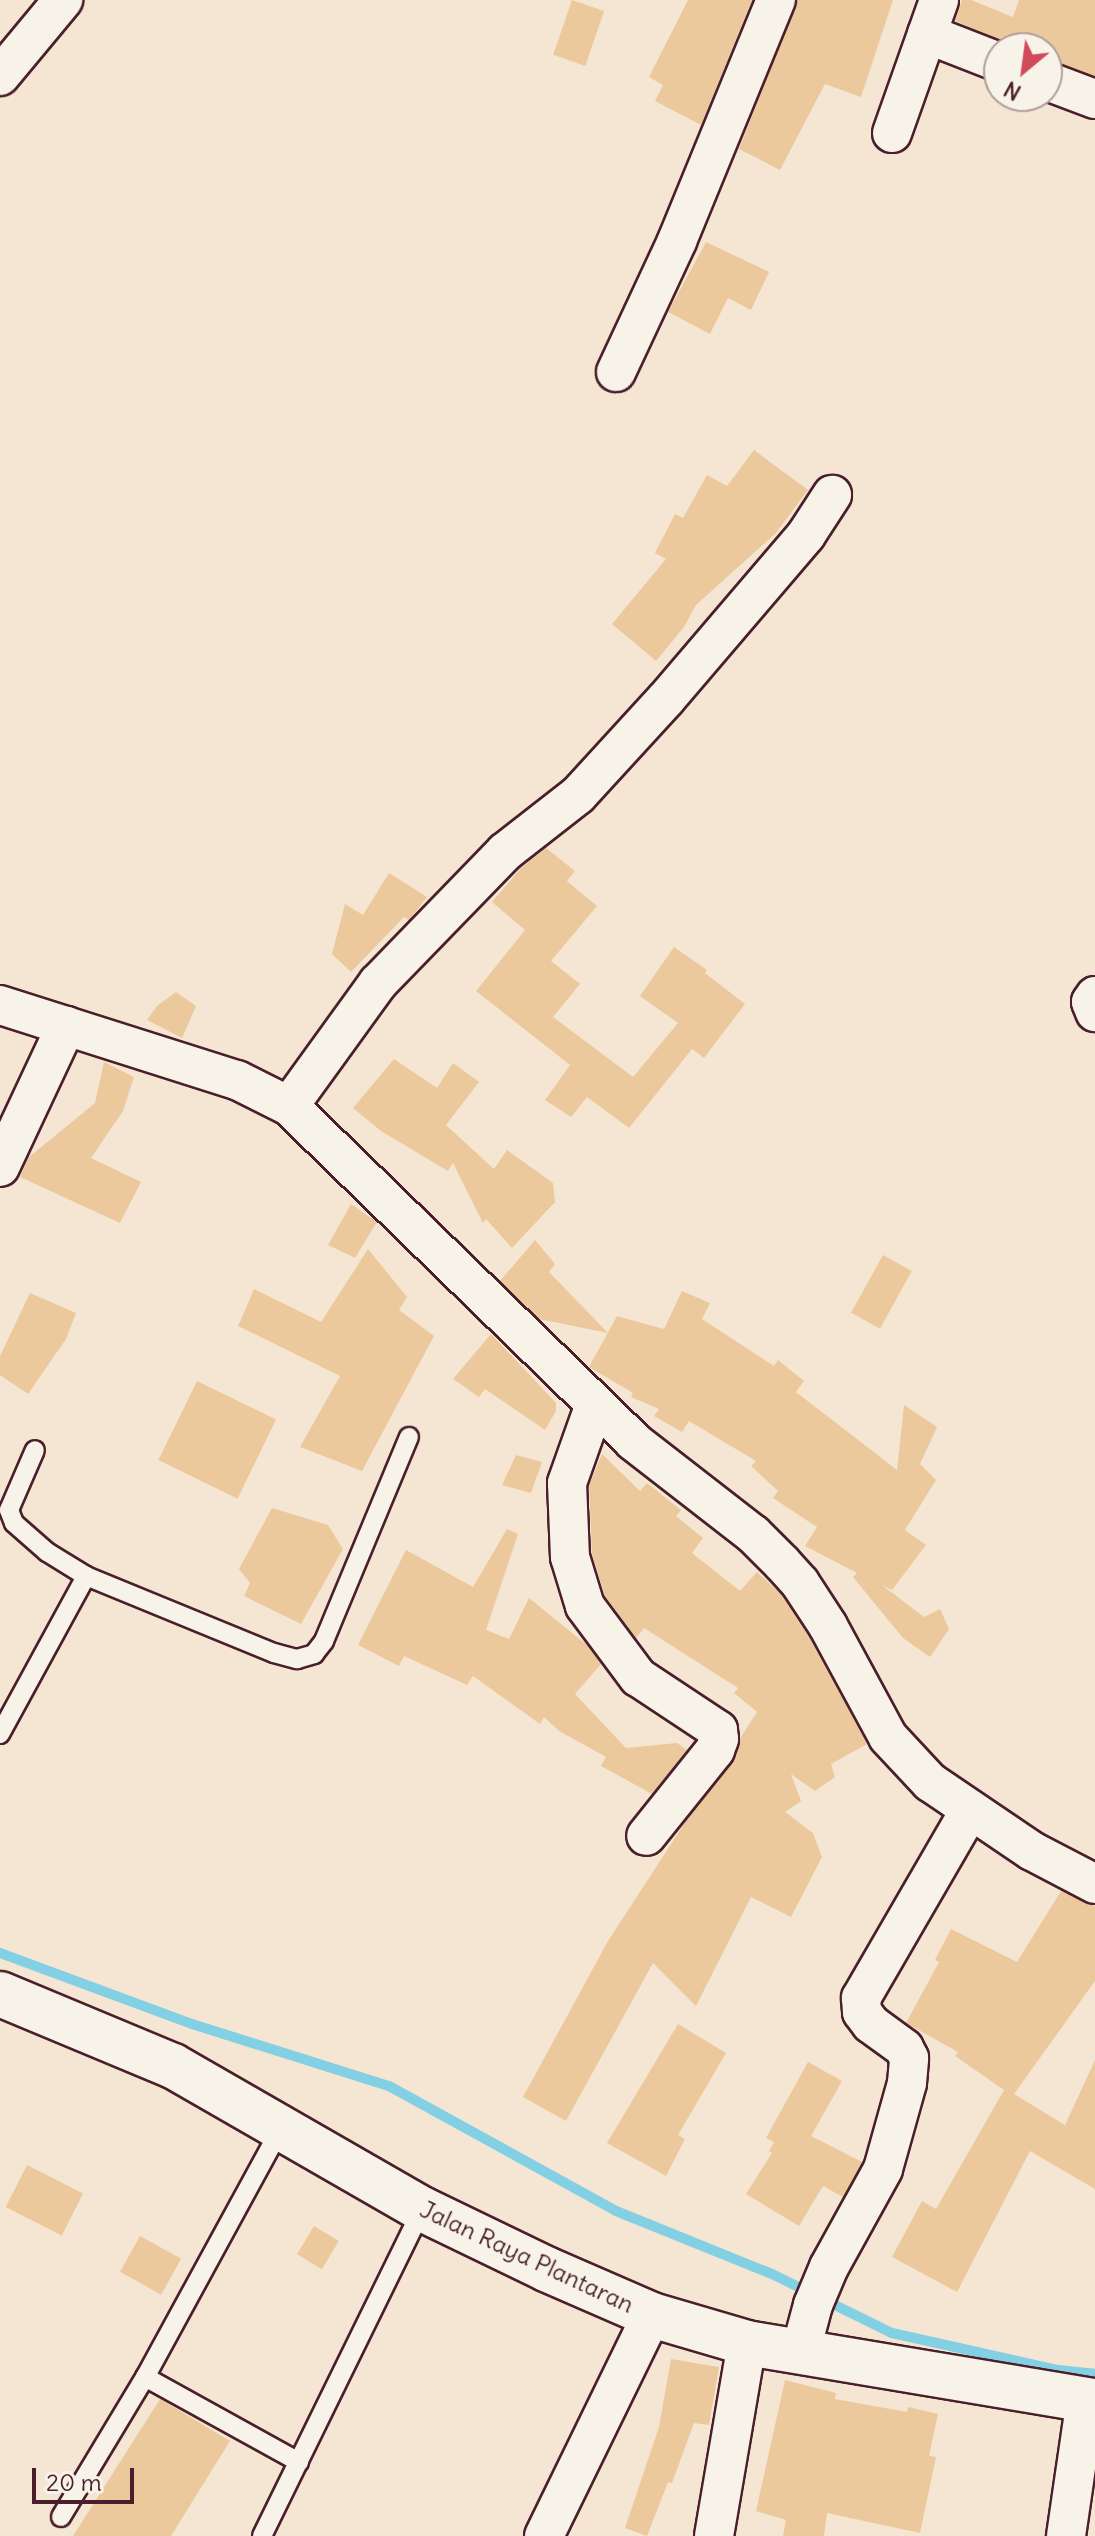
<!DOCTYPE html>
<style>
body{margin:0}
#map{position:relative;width:1095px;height:2536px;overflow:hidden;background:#f4e6d2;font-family:Delius,sans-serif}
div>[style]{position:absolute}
.stream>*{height:10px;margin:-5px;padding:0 5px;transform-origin:5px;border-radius:5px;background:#83cfe3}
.building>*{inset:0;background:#ecc99d;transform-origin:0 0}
.roads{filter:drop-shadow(2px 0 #4a1f2b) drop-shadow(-2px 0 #4a1f2b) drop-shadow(0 2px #4a1f2b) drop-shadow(0 -2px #4a1f2b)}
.lane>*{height:18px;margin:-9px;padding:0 9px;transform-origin:9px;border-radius:9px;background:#f7f3e8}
.street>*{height:38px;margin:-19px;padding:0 19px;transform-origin:19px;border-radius:19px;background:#f7f3e8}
.secondary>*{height:44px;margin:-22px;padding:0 22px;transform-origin:22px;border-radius:22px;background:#f7f3e8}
span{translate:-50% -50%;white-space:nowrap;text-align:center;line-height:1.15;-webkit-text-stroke:6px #f7f3e8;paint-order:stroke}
.street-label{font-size:24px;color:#4a1f2b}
.north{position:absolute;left:983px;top:32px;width:80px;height:80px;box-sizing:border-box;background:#f7f3e8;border:2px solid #b29e9c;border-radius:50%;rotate:209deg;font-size:22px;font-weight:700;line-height:32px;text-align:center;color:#4a1f2b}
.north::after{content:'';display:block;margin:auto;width:28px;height:36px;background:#d1495b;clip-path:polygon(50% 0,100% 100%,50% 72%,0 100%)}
.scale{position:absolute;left:32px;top:2468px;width:102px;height:36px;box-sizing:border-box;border:4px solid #4a1f2b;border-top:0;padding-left:10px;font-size:24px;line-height:28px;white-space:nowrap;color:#4a1f2b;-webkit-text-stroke:6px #f7f3e8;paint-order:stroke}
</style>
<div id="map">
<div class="stream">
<i style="left:0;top:1953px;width:205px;rotate:20.3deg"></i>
<i style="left:192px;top:2024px;width:207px;rotate:17.5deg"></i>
<i style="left:389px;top:2086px;width:259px;rotate:28.8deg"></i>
<i style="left:616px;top:2211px;width:168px;rotate:22deg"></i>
<i style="left:772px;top:2274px;width:134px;rotate:26.2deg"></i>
<i style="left:892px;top:2333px;width:170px;rotate:12.6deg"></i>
<i style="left:1058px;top:2370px;width:37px;rotate:6deg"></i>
</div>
<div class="building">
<i style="left:572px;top:0;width:34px;height:58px;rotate:19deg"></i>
<i style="clip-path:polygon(688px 0,752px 0,701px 125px,655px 101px,663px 85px,649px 77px)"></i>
<i style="clip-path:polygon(798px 0,893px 0,861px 97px,825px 84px,780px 170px,739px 149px)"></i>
<i style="clip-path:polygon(962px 0,971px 0,1013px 17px,1019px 0,1095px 0,1095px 76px,1047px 60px,1047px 48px,1016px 48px,955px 21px)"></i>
<i style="clip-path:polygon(706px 242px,769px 272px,751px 310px,728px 298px,710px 334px,668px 312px)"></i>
<i style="clip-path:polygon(754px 450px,808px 490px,776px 533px,696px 605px,684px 627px,656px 661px,612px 624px,666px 559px,655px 553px,675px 514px,683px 518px,707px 475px,727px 486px)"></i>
<i style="clip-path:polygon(546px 848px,575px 871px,567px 881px,597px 906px,551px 961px,580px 984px,553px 1017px,633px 1077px,678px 1023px,640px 996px,674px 947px,707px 970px,705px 973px,745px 1004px,704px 1058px,692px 1049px,629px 1128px,587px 1097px,571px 1117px,545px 1100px,570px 1065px,476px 991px,525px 930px,492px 902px,521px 868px)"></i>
<i style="clip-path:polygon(389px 873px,427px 897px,409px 920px,404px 917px,351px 972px,332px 954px,345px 904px,363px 915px)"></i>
<i style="clip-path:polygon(176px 992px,196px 1006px,182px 1038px,147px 1020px,157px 1006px)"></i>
<i style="clip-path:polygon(394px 1059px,437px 1088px,453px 1063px,479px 1082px,446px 1125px,494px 1169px,507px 1150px,553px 1183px,555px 1202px,512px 1248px,486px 1219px,483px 1223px,453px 1163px,448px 1171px,381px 1131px,353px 1108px)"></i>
<i style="clip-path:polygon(104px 1062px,134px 1077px,123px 1111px,91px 1158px,141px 1182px,120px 1223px,20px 1177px,29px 1157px,95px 1103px)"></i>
<i style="clip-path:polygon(351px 1204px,377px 1222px,355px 1258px,328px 1245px)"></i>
<i style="clip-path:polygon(535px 1240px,555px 1264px,549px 1272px,608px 1333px,539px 1319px,500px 1281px)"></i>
<i style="clip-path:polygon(368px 1249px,407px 1297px,399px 1310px,434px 1336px,362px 1471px,300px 1447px,340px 1376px,238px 1326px,254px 1289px,321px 1322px)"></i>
<i style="left:883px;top:1255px;width:33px;height:66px;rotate:29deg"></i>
<i style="clip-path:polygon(682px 1291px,710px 1303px,702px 1319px,774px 1366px,778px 1360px,804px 1381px,796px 1392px,897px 1470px,904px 1405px,937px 1427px,920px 1464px,936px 1480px,905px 1530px,926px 1545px,892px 1590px,882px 1585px,924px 1617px,940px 1609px,949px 1629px,930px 1657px,903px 1638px,853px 1577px,857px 1573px,805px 1546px,817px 1527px,773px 1498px,778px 1491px,751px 1466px,756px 1461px,689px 1421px,682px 1432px,654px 1416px,659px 1409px,631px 1397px,633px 1393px,589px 1367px,617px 1316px,664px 1329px)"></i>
<i style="clip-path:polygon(30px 1293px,76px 1313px,66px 1339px,28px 1394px,0 1375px,0 1356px)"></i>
<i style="clip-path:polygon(491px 1334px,556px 1403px,556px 1411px,545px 1430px,485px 1389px,479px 1397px,453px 1379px)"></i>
<i style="left:197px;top:1381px;width:88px;height:88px;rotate:26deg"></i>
<i style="clip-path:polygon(602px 1454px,640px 1491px,647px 1483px,681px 1510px,676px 1516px,703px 1538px,692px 1553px,740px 1591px,757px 1572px,781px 1594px,809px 1637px,867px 1744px,831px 1764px,835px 1777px,815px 1791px,791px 1774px,801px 1801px,785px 1812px,813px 1833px,822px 1857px,791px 1917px,751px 1897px,696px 2006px,653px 1963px,566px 2121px,523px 2097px,608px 1941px,686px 1821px,732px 1763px,741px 1737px,757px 1712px,734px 1693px,738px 1688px,644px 1628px,636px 1638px,605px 1596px,592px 1554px,589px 1486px)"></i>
<i style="clip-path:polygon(516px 1455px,542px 1462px,531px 1493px,502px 1485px)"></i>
<i style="clip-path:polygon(272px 1508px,328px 1525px,343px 1549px,301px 1624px,244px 1596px,250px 1583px,239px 1569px)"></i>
<i style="clip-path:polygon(507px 1529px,518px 1534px,486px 1630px,509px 1639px,529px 1598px,587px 1645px,601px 1664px,575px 1694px,626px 1748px,677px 1743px,687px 1750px,652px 1794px,601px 1766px,606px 1757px,559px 1731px,544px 1717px,540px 1724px,473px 1676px,467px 1685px,404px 1656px,399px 1666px,358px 1645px,406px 1550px,473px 1587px)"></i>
<i style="clip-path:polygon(1061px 1891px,1095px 1906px,1095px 1981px,1014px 2094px,1065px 2125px,1095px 2060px,1095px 2189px,1030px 2151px,957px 2292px,892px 2257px,922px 2201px,936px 2209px,1004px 2090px,955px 2056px,958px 2052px,906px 2023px,939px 1962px,935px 1960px,951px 1929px,1017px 1962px)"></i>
<i style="clip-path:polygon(678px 2024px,726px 2053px,678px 2135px,685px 2139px,666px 2176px,607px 2143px)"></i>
<i style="clip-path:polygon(808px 2062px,842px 2081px,811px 2136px,862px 2162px,843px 2197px,823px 2186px,799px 2226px,746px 2194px,772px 2153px,769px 2151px,774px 2142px,766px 2138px)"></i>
<i style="left:27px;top:2165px;width:63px;height:47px;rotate:27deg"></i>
<i style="left:314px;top:2226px;width:29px;height:33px;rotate:31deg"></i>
<i style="left:140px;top:2236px;width:47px;height:41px;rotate:29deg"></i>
<i style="clip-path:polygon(671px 2359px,719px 2367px,709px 2425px,694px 2423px,672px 2483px,668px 2482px,647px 2536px,625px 2528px,659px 2427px)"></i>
<i style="clip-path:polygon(785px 2380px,836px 2393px,835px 2399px,907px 2412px,908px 2407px,938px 2414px,929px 2456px,936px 2457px,920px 2533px,827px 2513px,824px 2536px,783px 2536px,786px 2520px,756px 2511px)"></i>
<i style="clip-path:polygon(160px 2399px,230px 2441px,171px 2536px,73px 2536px)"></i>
</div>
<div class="roads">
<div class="lane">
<i style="left:86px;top:1576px;width:203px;rotate:22.3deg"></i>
<i style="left:274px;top:1653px;width:24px;rotate:15deg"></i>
<i style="left:297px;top:1659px;width:18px;rotate:-16deg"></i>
<i style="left:314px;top:1654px;width:16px;rotate:-52deg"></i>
<i style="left:324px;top:1641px;width:221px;rotate:-67.4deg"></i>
<i style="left:0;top:1734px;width:180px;rotate:-61.4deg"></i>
<i style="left:86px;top:1576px;width:46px;rotate:-148.4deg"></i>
<i style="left:47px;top:1552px;width:44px;rotate:-138.7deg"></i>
<i style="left:14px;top:1523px;width:14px;rotate:-111deg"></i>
<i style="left:9px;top:1510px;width:65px;rotate:-66.6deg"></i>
<i style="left:281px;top:2128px;width:284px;rotate:118.6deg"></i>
<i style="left:145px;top:2377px;width:176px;rotate:28.9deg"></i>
<i style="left:61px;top:2517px;width:163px;rotate:-59deg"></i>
<i style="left:262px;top:2536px;width:364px;rotate:-63.9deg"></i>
</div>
<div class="street">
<i style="left:927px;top:34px;width:77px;rotate:21.3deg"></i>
<i style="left:0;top:76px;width:99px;rotate:-50.3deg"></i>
<i style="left:1047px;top:81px;width:51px;rotate:20.6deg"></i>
<i style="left:892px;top:133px;width:141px;rotate:-70.5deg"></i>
<i style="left:616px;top:372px;width:145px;rotate:-65deg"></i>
<i style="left:677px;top:241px;width:261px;rotate:-67.7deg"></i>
<i style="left:1095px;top:996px;width:7px;rotate:124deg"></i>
<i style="left:1091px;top:1002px;width:11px;rotate:68deg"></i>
<i style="left:0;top:1005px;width:249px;rotate:17.6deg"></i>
<i style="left:237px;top:1080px;width:58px;rotate:26.6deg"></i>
<i style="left:289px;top:1106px;width:480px;rotate:44.2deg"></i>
<i style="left:633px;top:1441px;width:152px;rotate:37.8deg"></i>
<i style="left:753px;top:1534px;width:41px;rotate:45deg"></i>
<i style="left:782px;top:1563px;width:27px;rotate:48deg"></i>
<i style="left:800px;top:1583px;width:51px;rotate:56.9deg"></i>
<i style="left:828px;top:1626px;width:126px;rotate:61.6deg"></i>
<i style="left:888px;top:1737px;width:62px;rotate:47deg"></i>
<i style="left:930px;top:1782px;width:123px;rotate:34.1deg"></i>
<i style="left:1032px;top:1851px;width:71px;rotate:27.6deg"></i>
<i style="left:289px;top:1106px;width:152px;rotate:-54.1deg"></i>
<i style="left:378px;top:983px;width:182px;rotate:-45.9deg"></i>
<i style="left:505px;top:852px;width:93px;rotate:-38deg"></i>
<i style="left:578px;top:795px;width:130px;rotate:-47.5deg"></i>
<i style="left:666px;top:699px;width:216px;rotate:-49.5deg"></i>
<i style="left:806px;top:535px;width:48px;rotate:-57deg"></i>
<i style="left:0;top:1167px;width:156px;rotate:-64.9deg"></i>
<i style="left:595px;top:1404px;width:84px;rotate:109.5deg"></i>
<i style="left:567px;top:1483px;width:74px;rotate:87.7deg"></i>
<i style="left:570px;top:1557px;width:51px;rotate:73deg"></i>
<i style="left:585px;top:1606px;width:89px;rotate:53.3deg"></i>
<i style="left:638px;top:1677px;width:96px;rotate:33.5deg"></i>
<i style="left:718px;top:1730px;width:9px;rotate:84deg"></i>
<i style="left:719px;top:1739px;width:12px;rotate:110deg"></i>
<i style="left:715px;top:1750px;width:110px;rotate:128.7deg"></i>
<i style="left:801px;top:2350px;width:47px;rotate:-75.1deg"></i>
<i style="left:813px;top:2305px;width:41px;rotate:-67.2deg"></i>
<i style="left:829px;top:2267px;width:112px;rotate:-61.1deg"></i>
<i style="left:883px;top:2169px;width:89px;rotate:-74.4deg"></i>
<i style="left:907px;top:2083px;width:25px;rotate:-85deg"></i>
<i style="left:909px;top:2058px;width:11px;rotate:-117deg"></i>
<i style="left:904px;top:2048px;width:41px;rotate:-144deg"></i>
<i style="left:871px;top:2024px;width:15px;rotate:-127deg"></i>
<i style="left:862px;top:2012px;width:14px;rotate:-94deg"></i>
<i style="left:861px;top:1998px;width:215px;rotate:-59.9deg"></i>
<i style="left:544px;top:2536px;width:246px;rotate:-64deg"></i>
<i style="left:714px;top:2536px;width:196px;rotate:-80.3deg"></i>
<i style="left:1066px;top:2536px;width:138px;rotate:-81.7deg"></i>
</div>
<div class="secondary">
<i style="left:0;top:1994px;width:187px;rotate:22.6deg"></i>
<i style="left:173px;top:2066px;width:287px;rotate:29.9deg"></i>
<i style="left:422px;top:2209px;width:138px;rotate:25.8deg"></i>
<i style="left:546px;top:2269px;width:116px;rotate:23.5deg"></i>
<i style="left:652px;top:2315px;width:99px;rotate:16.4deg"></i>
<i style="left:747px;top:2343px;width:353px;rotate:9.5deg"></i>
</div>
</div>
<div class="street-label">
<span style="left:527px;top:2257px;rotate:25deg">Jalan Raya Plantaran</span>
</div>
<div class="north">N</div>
<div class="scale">20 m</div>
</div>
